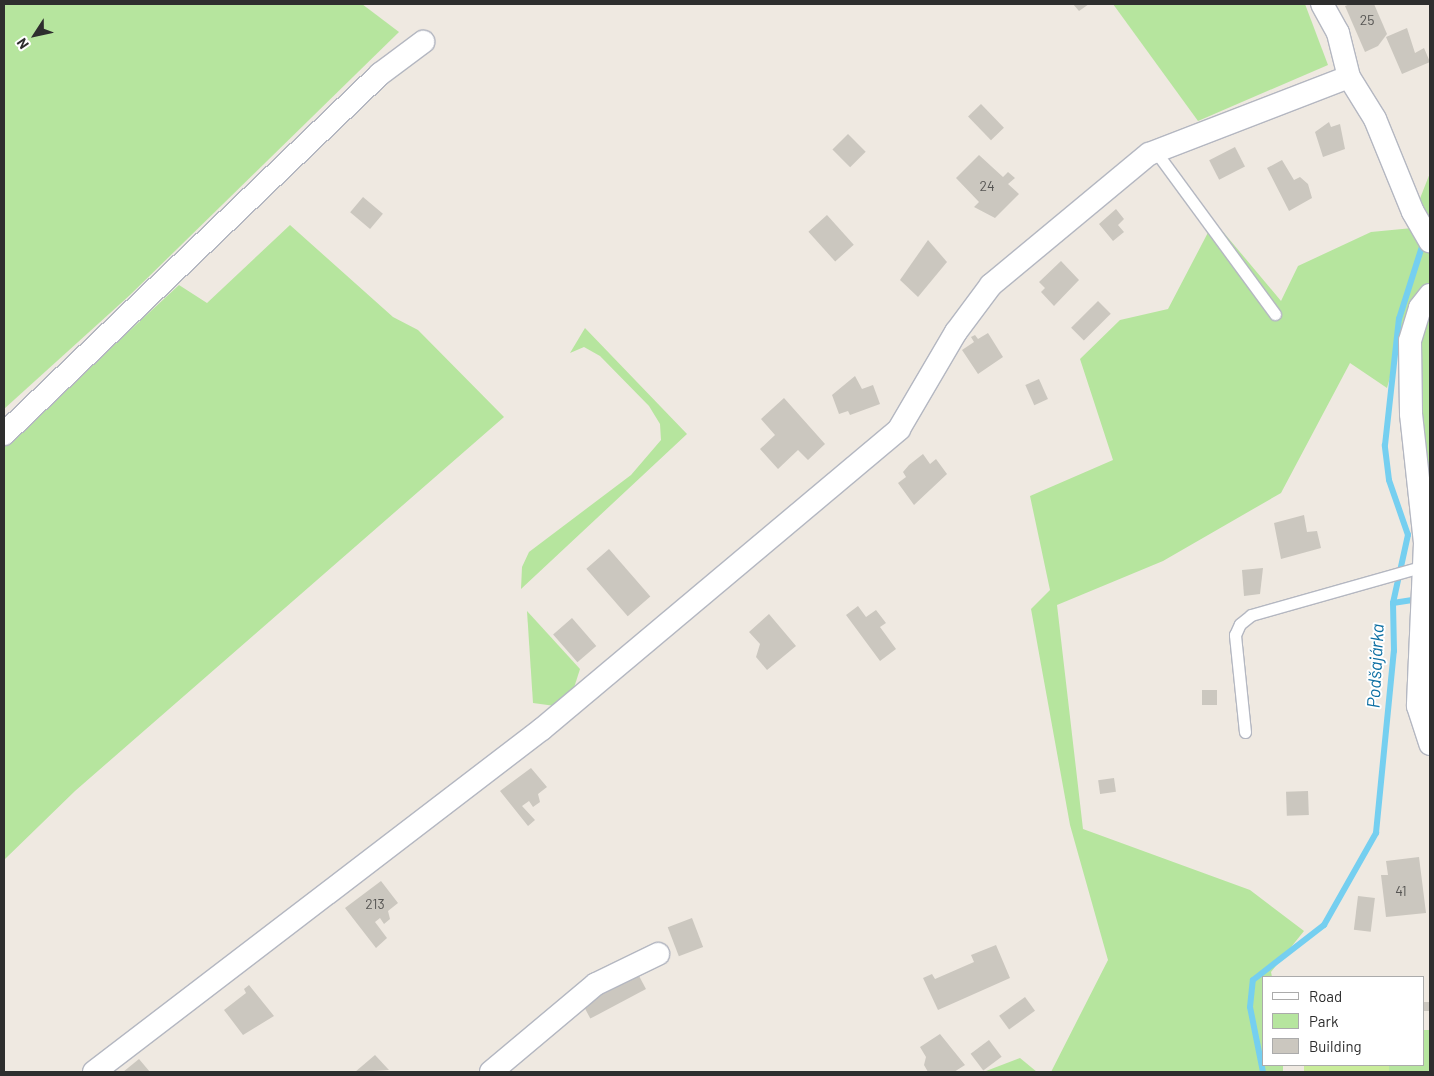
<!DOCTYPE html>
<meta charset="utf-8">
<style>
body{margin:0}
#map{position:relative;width:1434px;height:1076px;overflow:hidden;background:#efe9e1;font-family:Barlow,sans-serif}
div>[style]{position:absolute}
.green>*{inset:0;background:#b6e59e}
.pitch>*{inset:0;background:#c9ec9a;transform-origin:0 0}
.stream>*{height:6px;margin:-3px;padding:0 3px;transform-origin:3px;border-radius:3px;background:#75cff0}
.building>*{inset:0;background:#cbc7bf;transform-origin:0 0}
.roads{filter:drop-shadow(1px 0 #b4b7c1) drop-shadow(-1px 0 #b4b7c1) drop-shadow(0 1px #b4b7c1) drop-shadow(0 -1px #b4b7c1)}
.service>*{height:11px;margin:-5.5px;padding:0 5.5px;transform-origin:5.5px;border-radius:5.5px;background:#fff}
.minor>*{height:22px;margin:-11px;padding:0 11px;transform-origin:11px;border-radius:11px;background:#fff}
span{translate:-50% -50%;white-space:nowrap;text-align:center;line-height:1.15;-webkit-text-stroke:4px #fff;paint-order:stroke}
.number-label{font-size:14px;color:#555452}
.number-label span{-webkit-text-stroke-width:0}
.water-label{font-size:18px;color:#0d6fa3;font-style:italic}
.frame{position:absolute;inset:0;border:5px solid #2e2e2e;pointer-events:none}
.legend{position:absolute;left:1262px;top:976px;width:162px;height:90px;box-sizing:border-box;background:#fff;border:1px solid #ababab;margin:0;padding:6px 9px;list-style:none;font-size:15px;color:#2e2e2e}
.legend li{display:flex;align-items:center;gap:10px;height:25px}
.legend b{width:25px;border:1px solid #ababab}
.north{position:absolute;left:10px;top:10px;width:50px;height:50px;-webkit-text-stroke:4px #fff;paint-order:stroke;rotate:235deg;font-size:14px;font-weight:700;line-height:20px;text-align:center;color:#2e2e2e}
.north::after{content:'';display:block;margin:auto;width:18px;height:22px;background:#2e2e2e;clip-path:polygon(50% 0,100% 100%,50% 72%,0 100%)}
</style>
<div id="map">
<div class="green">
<i style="clip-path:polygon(4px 4px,362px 4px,399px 32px,130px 295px,4px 409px)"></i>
<i style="clip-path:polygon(1113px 4px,1305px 4px,1328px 65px,1198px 121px)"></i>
<i style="clip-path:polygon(1430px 173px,1430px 286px,1404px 327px,1387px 388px,1350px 363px,1281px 493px,1163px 561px,1057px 605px,1083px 829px,1250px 890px,1304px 931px,1271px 972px,1272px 977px,1263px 977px,1263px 1065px,1283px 1065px,1283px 1072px,1051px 1072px,1108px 960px,1070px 825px,1031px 609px,1050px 590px,1030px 496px,1113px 460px,1080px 359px,1120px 320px,1168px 309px,1214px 221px,1281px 301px,1298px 266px,1371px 232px,1423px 227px,1419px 201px)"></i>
<i style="clip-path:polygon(290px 225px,393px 317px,418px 330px,504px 417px,75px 791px,4px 860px,4px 447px,179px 285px,207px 303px)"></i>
<i style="clip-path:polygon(1430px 310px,1430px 514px,1415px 346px)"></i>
<i style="clip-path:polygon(585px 328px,687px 434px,521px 589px,522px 567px,529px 552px,631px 475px,661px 440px,660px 424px,649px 406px,600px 356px,584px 347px,570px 353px)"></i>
<i style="clip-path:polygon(527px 611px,580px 669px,572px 694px,555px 706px,533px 703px)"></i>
<i style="clip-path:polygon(1423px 1030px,1430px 1030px,1430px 1072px,1389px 1072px,1389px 1065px,1423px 1065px)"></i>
<i style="clip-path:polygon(1020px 1058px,1037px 1072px,985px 1072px,986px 1071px)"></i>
</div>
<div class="pitch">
<i style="left:1304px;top:1065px;width:85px;height:7px"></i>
</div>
<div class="stream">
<i style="left:1393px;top:603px;width:26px;rotate:-9deg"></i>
<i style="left:1263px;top:1072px;width:66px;rotate:-101.3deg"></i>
<i style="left:1250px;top:1007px;width:27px;rotate:-84deg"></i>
<i style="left:1253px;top:980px;width:90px;rotate:-37.8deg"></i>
<i style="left:1324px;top:925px;width:106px;rotate:-60.5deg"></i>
<i style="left:1376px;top:833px;width:183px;rotate:-84.4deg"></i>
<i style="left:1394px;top:651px;width:48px;rotate:-91.2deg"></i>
<i style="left:1393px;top:603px;width:70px;rotate:-77.6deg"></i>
<i style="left:1408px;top:535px;width:58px;rotate:-109.1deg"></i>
<i style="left:1389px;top:480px;width:35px;rotate:-97deg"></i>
<i style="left:1385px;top:445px;width:127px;rotate:-83.7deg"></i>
<i style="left:1399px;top:319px;width:83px;rotate:-72.4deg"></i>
</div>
<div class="building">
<i style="clip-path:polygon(1073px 4px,1089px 4px,1079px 11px)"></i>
<i style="clip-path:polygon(1350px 4px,1374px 4px,1387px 34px,1378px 46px,1365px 52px,1345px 6px)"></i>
<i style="clip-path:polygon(1407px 28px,1415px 53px,1424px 48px,1430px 62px,1402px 74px,1386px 37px)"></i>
<i style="left:981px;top:104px;width:33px;height:18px;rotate:46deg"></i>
<i style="clip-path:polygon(1329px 122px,1331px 127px,1340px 124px,1345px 149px,1323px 157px,1315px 132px)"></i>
<i style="left:848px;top:134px;width:25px;height:22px;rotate:45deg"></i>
<i style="left:1235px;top:147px;width:22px;height:29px;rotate:63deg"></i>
<i style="clip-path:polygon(979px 155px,1003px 177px,1008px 172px,1015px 178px,1008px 184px,1019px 194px,995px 218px,974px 207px,979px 202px,956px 178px)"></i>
<i style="clip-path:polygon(1282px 160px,1294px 180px,1300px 177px,1308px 184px,1312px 198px,1289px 211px,1267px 168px)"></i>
<i style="left:363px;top:197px;width:26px;height:20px;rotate:40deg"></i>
<i style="clip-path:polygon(1116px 209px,1124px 219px,1118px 225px,1124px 232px,1113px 241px,1099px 224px)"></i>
<i style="left:827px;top:215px;width:40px;height:25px;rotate:48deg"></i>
<i style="clip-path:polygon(928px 240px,947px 262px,918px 297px,900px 280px)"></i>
<i style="clip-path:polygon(1061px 261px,1079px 280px,1054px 306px,1041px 292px,1045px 288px,1039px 282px)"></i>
<i style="left:1098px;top:301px;width:18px;height:38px;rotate:45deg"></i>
<i style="clip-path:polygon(988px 333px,1003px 357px,978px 374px,962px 350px,974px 342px,971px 337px,975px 335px,978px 339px)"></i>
<i style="clip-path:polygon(855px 376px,862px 389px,873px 385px,880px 404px,850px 415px,848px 411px,839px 414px,832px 395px)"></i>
<i style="left:1039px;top:379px;width:22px;height:15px;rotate:66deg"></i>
<i style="clip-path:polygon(784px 398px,825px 444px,808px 460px,798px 450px,778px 469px,760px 449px,775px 435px,761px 419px)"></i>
<i style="clip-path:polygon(923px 454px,930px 464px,936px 459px,947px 474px,914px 505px,898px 483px,906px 477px,903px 472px,909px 465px)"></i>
<i style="clip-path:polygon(1304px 515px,1307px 532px,1317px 531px,1321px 548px,1281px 559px,1274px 523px)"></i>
<i style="left:609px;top:549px;width:63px;height:30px;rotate:49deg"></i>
<i style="clip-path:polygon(1263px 568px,1260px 594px,1244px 596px,1242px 570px)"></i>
<i style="clip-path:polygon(858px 606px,866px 617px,876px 610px,886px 623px,880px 627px,896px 649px,880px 661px,846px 615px)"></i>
<i style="clip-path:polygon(769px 614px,796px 646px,767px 670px,756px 657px,760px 644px,749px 632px)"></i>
<i style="left:572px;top:618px;width:37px;height:25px;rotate:49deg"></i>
<i style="left:1202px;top:690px;width:15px;height:15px"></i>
<i style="clip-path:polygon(531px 768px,547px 787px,538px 794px,540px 802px,533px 807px,529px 801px,522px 806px,535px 820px,528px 826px,500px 791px)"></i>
<i style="left:1114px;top:778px;width:14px;height:16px;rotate:82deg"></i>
<i style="left:1308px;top:791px;width:24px;height:22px;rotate:88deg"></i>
<i style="clip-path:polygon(1419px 857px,1426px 913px,1386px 917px,1381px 875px,1388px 875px,1386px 861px)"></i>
<i style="clip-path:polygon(381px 881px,398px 903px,388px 911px,390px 919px,384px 924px,380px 918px,375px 922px,387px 938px,376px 948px,345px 908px)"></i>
<i style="left:1358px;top:896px;width:17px;height:34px;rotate:7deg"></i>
<i style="left:692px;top:918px;width:31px;height:26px;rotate:69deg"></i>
<i style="clip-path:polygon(996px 945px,1010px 978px,938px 1010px,923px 978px,932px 974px,935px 979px,974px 962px,971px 955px)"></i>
<i style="left:638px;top:974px;width:17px;height:63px;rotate:62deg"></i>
<i style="clip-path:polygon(249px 985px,274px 1016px,243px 1035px,224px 1010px,246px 993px,244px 989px)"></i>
<i style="left:1025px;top:997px;width:17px;height:32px;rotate:54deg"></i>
<i style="left:1423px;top:1002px;width:7px;height:9px"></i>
<i style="clip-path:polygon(940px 1034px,965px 1065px,954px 1072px,928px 1072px,924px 1065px,926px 1057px,920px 1047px)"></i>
<i style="left:989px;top:1040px;width:21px;height:23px;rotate:53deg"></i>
<i style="clip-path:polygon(375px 1055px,389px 1070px,355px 1072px)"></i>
<i style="clip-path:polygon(139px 1059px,150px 1072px,123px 1072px)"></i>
</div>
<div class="roads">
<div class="service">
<i style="left:1156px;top:152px;width:201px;rotate:53.7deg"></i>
<i style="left:1245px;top:732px;width:98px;rotate:-95.9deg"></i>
<i style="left:1235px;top:635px;width:12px;rotate:-66deg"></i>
<i style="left:1240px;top:624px;width:14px;rotate:-39deg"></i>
<i style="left:1251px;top:615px;width:180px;rotate:-15.8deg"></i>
</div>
<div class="minor">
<i style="left:1322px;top:4px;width:33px;rotate:61deg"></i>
<i style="left:1338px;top:33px;width:45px;rotate:76deg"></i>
<i style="left:1430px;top:295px;width:16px;rotate:128deg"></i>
<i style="left:1420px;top:308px;width:34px;rotate:107deg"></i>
<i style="left:1410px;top:341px;width:73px;rotate:89.2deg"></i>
<i style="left:1411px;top:414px;width:130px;rotate:83.8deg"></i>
<i style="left:1425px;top:543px;width:163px;rotate:92.5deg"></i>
<i style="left:1418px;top:706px;width:40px;rotate:72deg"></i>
<i style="left:4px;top:434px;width:521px;rotate:-43.75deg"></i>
<i style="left:380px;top:74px;width:54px;rotate:-36.7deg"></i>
<i style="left:94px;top:1072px;width:564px;rotate:-37.44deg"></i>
<i style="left:542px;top:729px;width:466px;rotate:-40deg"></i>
<i style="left:899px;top:429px;width:113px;rotate:-59.6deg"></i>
<i style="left:956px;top:332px;width:59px;rotate:-53.3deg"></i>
<i style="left:991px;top:285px;width:205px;rotate:-39.7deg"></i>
<i style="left:1149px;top:154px;width:214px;rotate:-21.1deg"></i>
<i style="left:1349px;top:77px;width:49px;rotate:58.2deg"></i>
<i style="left:1375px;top:119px;width:100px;rotate:67.8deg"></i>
<i style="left:1413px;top:212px;width:34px;rotate:60deg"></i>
<i style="left:491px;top:1072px;width:137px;rotate:-40deg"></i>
<i style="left:596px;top:984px;width:69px;rotate:-25.8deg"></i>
</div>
</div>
<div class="number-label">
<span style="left:1367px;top:20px">25</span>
<span style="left:987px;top:186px">24</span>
<span style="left:1401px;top:891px">41</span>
<span style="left:375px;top:904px">213</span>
</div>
<div class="water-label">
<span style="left:1375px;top:666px;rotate:-87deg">Podšajárka</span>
</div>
<div class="frame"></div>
<ul class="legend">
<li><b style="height:6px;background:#fff"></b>Road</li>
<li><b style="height:14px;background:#b6e59e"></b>Park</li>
<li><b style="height:14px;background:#cbc7bf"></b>Building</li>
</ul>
<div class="north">N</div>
</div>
